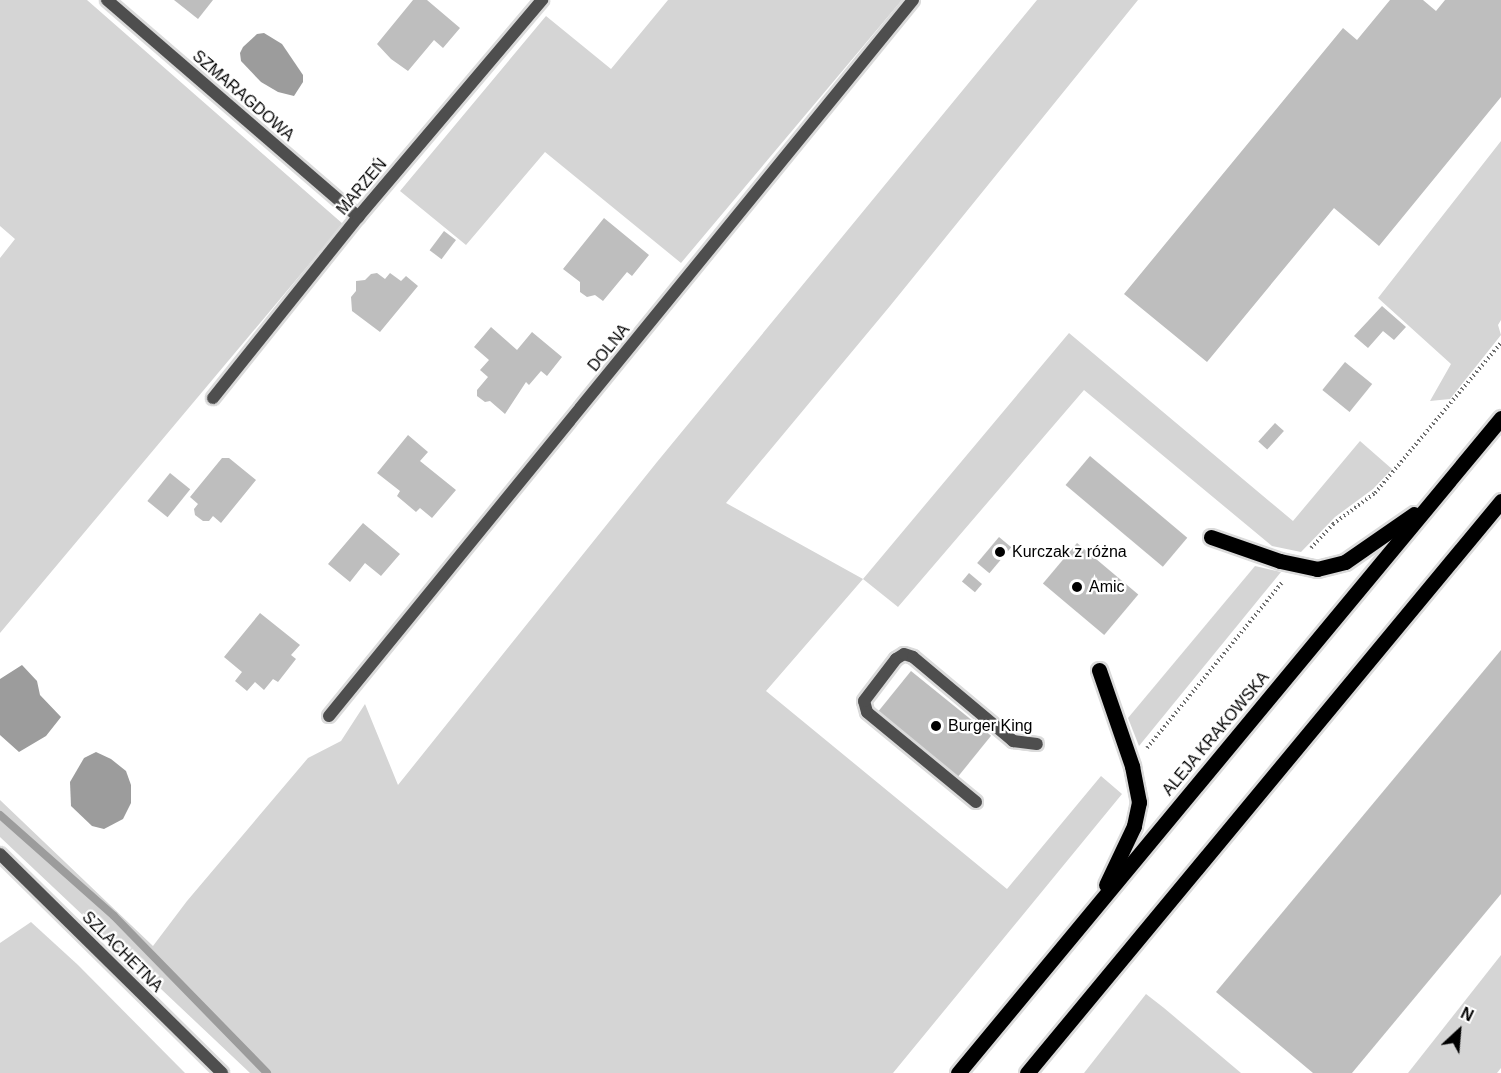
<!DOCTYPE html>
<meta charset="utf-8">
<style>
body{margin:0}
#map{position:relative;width:1501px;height:1073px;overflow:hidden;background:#fff;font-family:Helvetica,sans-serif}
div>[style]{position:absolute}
.green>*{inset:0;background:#d5d5d5}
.water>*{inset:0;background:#9c9c9c}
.stream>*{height:8px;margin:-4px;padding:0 4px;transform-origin:4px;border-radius:4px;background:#9c9c9c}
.building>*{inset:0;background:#bebebe;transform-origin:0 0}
.path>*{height:4px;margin-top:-2px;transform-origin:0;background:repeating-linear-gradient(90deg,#707070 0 1.5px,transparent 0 4.5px)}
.roads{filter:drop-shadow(2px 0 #dbdbdb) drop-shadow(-2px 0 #dbdbdb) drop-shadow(0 2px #dbdbdb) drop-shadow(0 -2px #dbdbdb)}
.lane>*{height:12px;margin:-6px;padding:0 6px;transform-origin:6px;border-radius:6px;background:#4e4e4e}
.street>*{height:12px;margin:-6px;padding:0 6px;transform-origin:6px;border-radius:6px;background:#4e4e4e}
.primary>*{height:15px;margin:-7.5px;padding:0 7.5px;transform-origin:7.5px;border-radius:7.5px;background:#000}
.dots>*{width:16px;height:16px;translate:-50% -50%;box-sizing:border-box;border:3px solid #fff;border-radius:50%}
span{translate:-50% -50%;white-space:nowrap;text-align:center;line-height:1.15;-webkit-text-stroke:4.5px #fff;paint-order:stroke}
.street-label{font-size:16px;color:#000}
.poi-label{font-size:16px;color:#000}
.left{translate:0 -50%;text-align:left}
.north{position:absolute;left:1429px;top:1001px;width:60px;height:60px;-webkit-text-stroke:4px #fff;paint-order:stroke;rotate:26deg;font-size:16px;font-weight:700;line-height:24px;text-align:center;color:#000}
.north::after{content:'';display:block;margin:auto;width:21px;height:27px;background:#000;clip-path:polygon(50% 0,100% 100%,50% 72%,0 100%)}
</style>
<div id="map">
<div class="green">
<i style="clip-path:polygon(0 0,87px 0,343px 224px,0 633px,0 258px,15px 239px,0 226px)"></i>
<i style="clip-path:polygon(668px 0,902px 0,681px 263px,545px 152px,466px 245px,400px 191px,546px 16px,611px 69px)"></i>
<i style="clip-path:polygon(1037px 0,1138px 0,890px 306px,726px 503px,863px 579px,1069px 333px,1293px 521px,1360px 441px,1392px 469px,1373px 489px,1335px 517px,1301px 552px,1272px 546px,1084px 390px,898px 607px,863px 579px,766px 691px,1007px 889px,1101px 776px,1122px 794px,893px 1073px,250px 1073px,0 837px,0 800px,153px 946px,187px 901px,308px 758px,341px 741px,365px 704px,398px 785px,657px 462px)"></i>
<i style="clip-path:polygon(1501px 141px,1501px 320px,1498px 325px,1501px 335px,1450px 399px,1430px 401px,1451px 364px,1378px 298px)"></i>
<i style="clip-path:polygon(1255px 566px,1281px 572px,1139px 746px,1128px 718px)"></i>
<i style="clip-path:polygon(31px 922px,78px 965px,185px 1073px,0 1073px,0 943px)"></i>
<i style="clip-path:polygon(1501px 955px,1501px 1068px,1497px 1073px,1408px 1073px)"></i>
<i style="clip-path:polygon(1146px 994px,1164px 1008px,1241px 1073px,1084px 1073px)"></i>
</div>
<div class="water">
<i style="clip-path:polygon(264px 33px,282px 44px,303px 75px,303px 82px,294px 96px,278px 92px,261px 82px,241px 61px,240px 53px,243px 47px,257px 34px)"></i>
<i style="clip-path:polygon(22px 665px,37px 681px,40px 695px,61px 717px,46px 736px,19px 752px,0 735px,0 679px)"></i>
<i style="clip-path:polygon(96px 752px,111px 759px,126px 771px,131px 785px,131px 803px,123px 819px,104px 829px,92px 826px,71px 806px,70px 782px,84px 758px)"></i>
</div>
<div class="stream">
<i style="left:0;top:815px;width:152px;rotate:41.5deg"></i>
<i style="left:114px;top:916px;width:219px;rotate:45.7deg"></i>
</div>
<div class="building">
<i style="clip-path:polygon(174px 0,213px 0,198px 19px)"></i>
<i style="clip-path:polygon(413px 0,427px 0,460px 28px,443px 48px,434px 40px,408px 71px,391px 59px,377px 44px)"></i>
<i style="clip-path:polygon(1390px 0,1423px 0,1436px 11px,1445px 0,1501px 0,1501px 97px,1379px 246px,1334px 208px,1207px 362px,1124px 294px,1343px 28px,1357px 40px)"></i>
<i style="clip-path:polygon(604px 218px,649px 255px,632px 276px,627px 272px,603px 301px,595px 295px,587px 297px,580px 292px,580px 282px,563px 269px)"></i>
<i style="left:444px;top:231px;width:15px;height:24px;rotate:37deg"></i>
<i style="clip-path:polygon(377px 273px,385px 279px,390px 273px,401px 281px,406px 276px,418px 286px,380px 332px,352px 311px,351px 297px,356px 291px,356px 281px,365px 280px,371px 274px)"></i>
<i style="clip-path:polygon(1382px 306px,1406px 327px,1394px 340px,1383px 331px,1368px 348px,1354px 336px)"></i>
<i style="clip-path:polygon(491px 327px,517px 350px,532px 332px,562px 357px,547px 376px,541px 371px,529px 385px,526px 382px,505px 414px,490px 401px,485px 402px,477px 396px,477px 390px,488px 377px,480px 370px,489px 360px,474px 347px)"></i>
<i style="left:1345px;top:362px;width:35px;height:36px;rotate:39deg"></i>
<i style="left:1275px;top:423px;width:12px;height:25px;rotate:42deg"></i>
<i style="clip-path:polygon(408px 435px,428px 452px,420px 461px,456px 490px,432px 518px,420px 508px,416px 512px,397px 496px,400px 491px,377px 473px)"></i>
<i style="left:1090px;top:456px;width:127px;height:38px;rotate:40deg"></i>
<i style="clip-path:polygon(222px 458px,229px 458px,256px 480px,221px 523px,213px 516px,209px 521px,203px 521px,195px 515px,194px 509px,198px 504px,190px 497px)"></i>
<i style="left:170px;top:473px;width:26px;height:36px;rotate:39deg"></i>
<i style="clip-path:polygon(363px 523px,400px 554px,381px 576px,365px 563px,350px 582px,328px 564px)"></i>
<i style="left:999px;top:537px;width:16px;height:34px;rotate:40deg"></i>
<i style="left:1077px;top:543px;width:80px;height:53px;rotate:40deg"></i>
<i style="left:969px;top:573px;width:17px;height:11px;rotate:40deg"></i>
<i style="clip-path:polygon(260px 613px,300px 645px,291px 655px,296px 659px,278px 682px,273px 679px,264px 690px,255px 682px,247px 691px,235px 681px,242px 672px,224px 657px)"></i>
<i style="clip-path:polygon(1501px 650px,1501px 894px,1352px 1073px,1313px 1073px,1216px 992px)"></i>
<i style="left:911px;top:671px;width:103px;height:54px;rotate:39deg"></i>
</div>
<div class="path">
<i style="left:1311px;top:548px;width:33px;rotate:-47deg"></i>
<i style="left:1333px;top:524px;width:52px;rotate:-36.4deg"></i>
<i style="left:1375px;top:493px;width:196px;rotate:-50deg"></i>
<i style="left:1147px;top:748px;width:215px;rotate:-50.8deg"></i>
</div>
<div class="roads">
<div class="lane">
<i style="left:976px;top:802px;width:141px;rotate:-140.5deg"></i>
<i style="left:867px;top:712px;width:11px;rotate:-105deg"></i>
<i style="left:864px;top:701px;width:53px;rotate:-52.7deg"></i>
<i style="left:896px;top:659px;width:9px;rotate:-32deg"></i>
<i style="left:904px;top:654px;width:9px;rotate:18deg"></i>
<i style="left:913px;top:657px;width:131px;rotate:40deg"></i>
<i style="left:1013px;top:741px;width:24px;rotate:7deg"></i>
</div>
<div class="street">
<i style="left:107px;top:0;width:332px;rotate:40.8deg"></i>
<i style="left:213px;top:398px;width:232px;rotate:-51.3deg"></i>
<i style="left:358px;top:217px;width:285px;rotate:-49.7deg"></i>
<i style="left:329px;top:716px;width:924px;rotate:-50.8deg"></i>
<i style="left:0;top:854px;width:312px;rotate:44.6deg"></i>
</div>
<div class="primary">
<i style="left:1211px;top:537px;width:73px;rotate:19.2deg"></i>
<i style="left:1280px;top:561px;width:38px;rotate:12deg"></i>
<i style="left:1317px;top:569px;width:29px;rotate:-14deg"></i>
<i style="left:1345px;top:562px;width:84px;rotate:-34.8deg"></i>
<i style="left:1099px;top:670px;width:102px;rotate:71deg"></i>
<i style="left:1132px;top:766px;width:37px;rotate:79deg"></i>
<i style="left:1139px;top:802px;width:25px;rotate:102deg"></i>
<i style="left:1134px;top:826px;width:65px;rotate:115.4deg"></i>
<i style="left:958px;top:1073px;width:851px;rotate:-50.34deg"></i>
<i style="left:1027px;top:1073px;width:743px;rotate:-50.35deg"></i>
</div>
</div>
<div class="dots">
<i style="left:1000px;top:552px;background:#000"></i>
<i style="left:1077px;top:587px;background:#000"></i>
<i style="left:936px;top:726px;background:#000"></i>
</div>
<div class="street-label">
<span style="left:243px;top:96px;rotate:41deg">SZMARAGDOWA</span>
<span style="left:362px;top:187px;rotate:-50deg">MARZEŃ</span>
<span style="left:609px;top:348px;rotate:-51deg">DOLNA</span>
<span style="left:1216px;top:734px;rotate:-50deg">ALEJA KRAKOWSKA</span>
<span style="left:122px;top:952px;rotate:45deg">SZLACHETNA</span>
</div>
<div class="poi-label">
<span class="left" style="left:1012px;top:552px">Kurczak z różna</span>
<span class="left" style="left:1089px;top:587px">Amic</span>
<span class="left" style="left:948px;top:726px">Burger King</span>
</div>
<div class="north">N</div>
</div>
